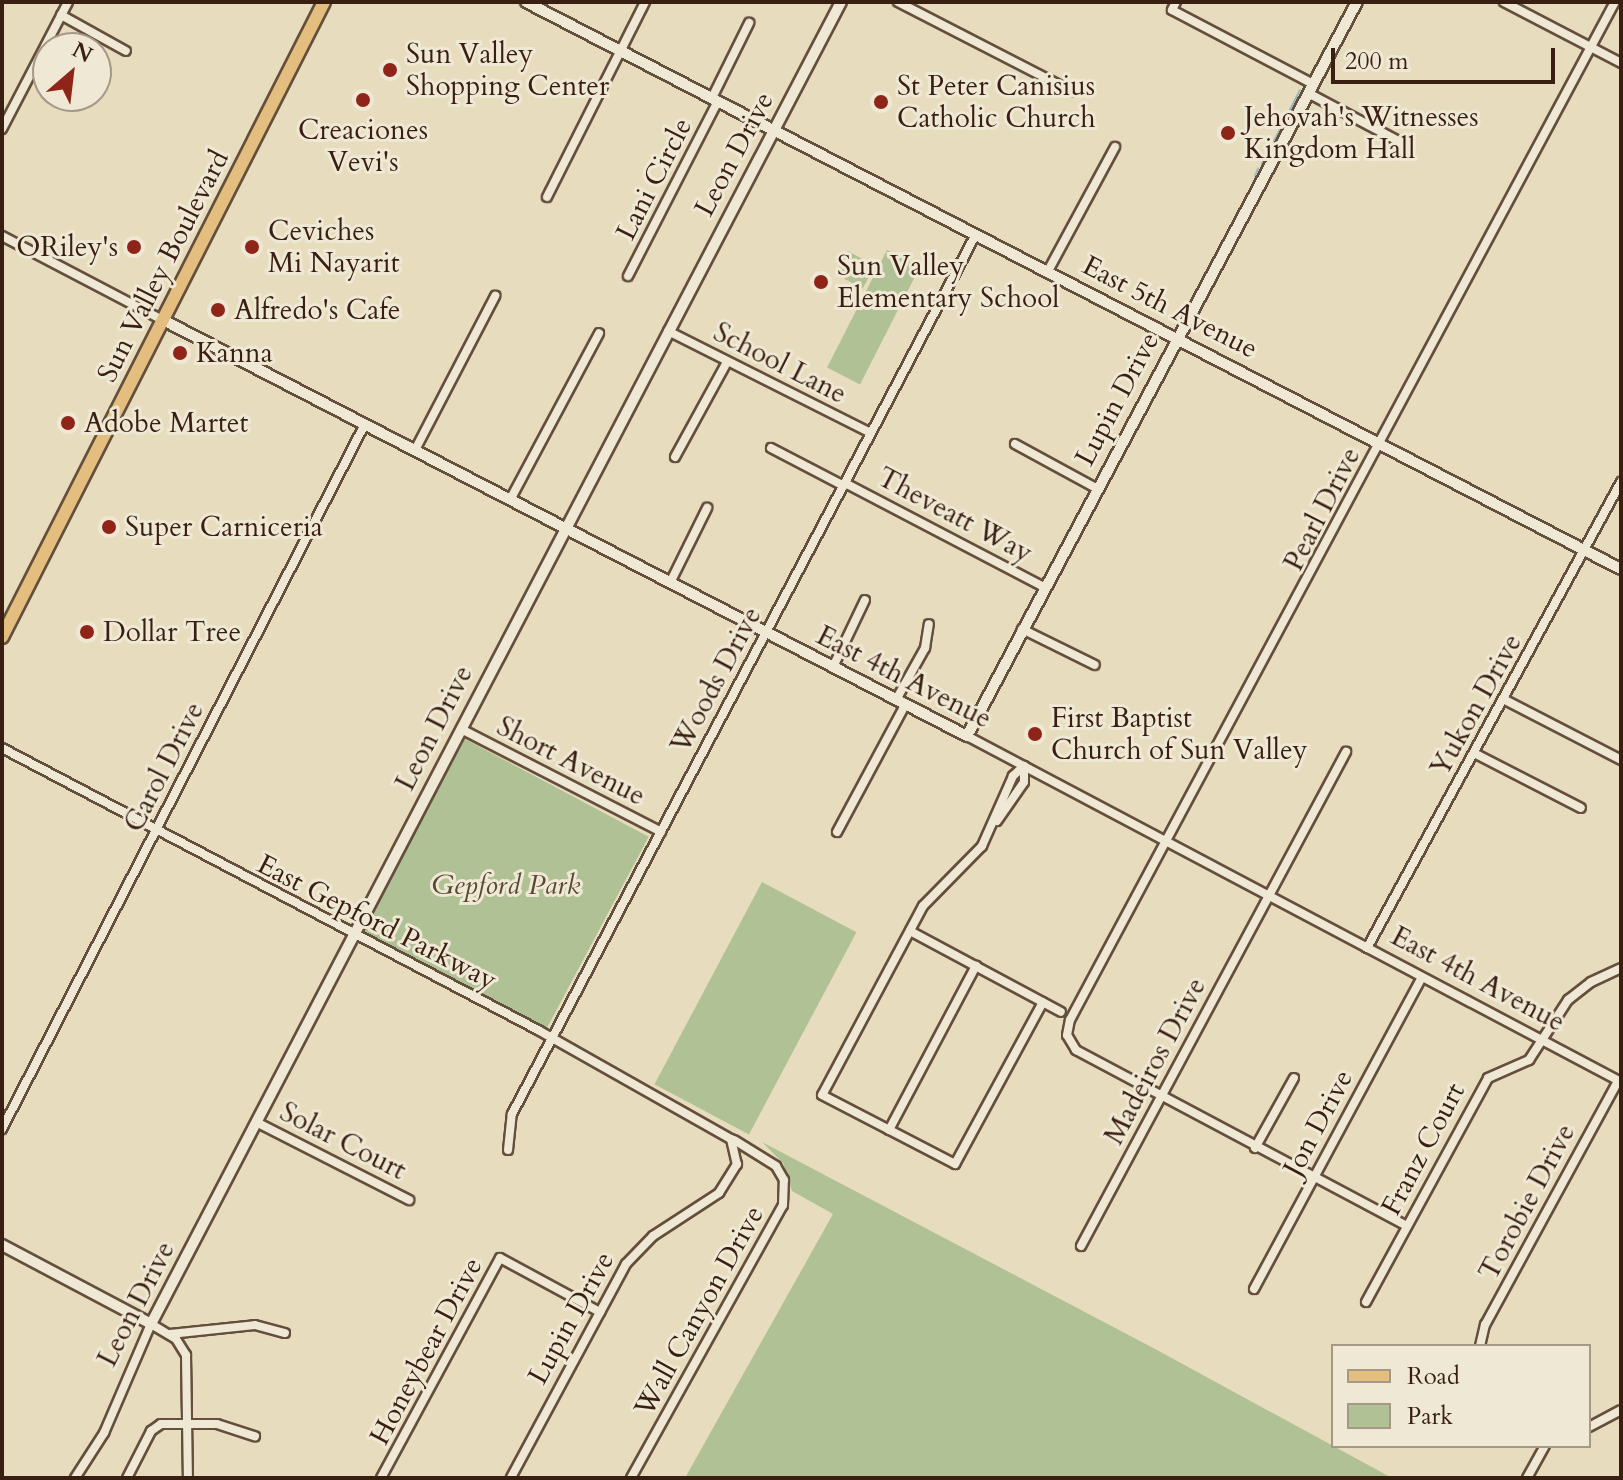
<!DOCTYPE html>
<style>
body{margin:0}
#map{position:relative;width:1623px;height:1480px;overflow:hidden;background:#e7dcbd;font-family:Cardo,serif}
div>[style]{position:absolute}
.green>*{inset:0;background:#b0c295;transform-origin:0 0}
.stream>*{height:2px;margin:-1px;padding:0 1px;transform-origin:1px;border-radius:1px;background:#9ab9ba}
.roads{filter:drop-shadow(2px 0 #644e3c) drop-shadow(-2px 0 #644e3c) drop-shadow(0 2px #644e3c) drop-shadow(0 -2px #644e3c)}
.minor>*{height:8px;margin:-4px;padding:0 4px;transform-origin:4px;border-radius:4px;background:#efe8d4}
.tertiary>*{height:10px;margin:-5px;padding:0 5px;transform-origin:5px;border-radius:5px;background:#efe8d4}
.primary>*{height:12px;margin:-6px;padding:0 6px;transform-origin:6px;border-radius:6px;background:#e4be7e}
.dots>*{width:22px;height:22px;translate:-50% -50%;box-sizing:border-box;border:4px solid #efe8d4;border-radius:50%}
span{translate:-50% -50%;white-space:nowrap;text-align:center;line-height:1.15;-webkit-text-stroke:6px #efe8d4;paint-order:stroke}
.poi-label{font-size:28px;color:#391f11}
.left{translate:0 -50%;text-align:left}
.right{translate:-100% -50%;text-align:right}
.street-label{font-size:28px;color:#391f11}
.park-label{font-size:28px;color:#574832;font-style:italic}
.frame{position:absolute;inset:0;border:4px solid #391f11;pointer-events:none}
.legend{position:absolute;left:1331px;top:1344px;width:260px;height:104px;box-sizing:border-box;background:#efe8d4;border:2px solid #a69886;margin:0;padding:10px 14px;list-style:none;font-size:24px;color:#391f11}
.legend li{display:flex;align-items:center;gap:16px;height:40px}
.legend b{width:40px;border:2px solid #a69886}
.north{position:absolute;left:32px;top:32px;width:80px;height:80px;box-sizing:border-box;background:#efe8d4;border:2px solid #a69886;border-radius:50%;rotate:28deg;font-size:22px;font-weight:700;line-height:32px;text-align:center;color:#391f11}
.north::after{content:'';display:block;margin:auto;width:28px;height:36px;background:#8f2418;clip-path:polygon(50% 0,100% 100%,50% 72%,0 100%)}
.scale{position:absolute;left:1331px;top:48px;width:224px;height:36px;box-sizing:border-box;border:4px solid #391f11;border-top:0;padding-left:10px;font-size:24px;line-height:28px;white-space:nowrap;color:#391f11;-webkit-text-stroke:6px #efe8d4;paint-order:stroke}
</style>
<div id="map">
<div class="green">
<i style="left:887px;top:250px;width:37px;height:132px;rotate:27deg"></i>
<i style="left:848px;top:251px;width:31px;height:26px;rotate:29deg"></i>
<i style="left:465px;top:739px;width:208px;height:219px;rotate:28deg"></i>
<i style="left:762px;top:882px;width:107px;height:229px;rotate:28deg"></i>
<i style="clip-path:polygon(762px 1142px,1157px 1350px,1392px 1478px,685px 1478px,833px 1214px,792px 1191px,783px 1163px)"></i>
</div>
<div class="stream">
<i style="left:1274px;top:141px;width:57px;rotate:-63deg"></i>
<i style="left:1262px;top:164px;width:19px;rotate:-65deg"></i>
<i style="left:1255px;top:176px;width:8px;rotate:-67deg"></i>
</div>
<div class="roads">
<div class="minor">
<i style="left:898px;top:2px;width:195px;rotate:27.2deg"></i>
<i style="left:1176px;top:2px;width:9px;rotate:117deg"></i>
<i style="left:1172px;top:10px;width:159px;rotate:27.7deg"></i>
<i style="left:1504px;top:2px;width:132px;rotate:27.5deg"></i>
<i style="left:61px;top:15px;width:74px;rotate:29deg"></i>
<i style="left:1308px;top:93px;width:106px;rotate:28deg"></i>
<i style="left:712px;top:98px;width:84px;rotate:-63.7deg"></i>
<i style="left:2px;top:129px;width:143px;rotate:-62.5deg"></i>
<i style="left:547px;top:197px;width:218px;rotate:-63.3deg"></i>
<i style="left:2px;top:236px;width:182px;rotate:27.6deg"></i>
<i style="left:1048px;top:271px;width:141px;rotate:-61.6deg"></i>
<i style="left:628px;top:276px;width:197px;rotate:-62.8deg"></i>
<i style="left:668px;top:331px;width:227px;rotate:26.7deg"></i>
<i style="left:1015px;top:444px;width:92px;rotate:28.5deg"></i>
<i style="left:771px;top:448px;width:82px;rotate:27.5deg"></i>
<i style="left:415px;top:450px;width:174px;rotate:-62.5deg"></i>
<i style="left:675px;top:457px;width:108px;rotate:-61.3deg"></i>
<i style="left:845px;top:483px;width:225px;rotate:27.6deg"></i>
<i style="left:510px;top:500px;width:189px;rotate:-61.9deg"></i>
<i style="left:670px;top:583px;width:84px;rotate:-63.7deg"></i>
<i style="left:1022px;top:629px;width:81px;rotate:26.3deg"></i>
<i style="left:833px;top:667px;width:74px;rotate:-64.5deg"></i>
<i style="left:896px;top:700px;width:60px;rotate:-60.9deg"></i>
<i style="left:925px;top:648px;width:24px;rotate:-81deg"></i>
<i style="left:1505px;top:700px;width:131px;rotate:27.3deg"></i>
<i style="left:461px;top:729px;width:225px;rotate:27.2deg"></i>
<i style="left:967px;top:736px;width:740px;rotate:27.88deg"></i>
<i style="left:2px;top:748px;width:606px;rotate:27.75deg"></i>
<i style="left:538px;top:1030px;width:222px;rotate:29.5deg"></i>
<i style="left:731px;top:1139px;width:26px;rotate:77deg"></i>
<i style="left:737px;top:1164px;width:34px;rotate:122deg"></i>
<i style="left:719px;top:1193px;width:79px;rotate:146.9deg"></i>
<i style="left:653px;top:1236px;width:39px;rotate:134deg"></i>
<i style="left:626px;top:1264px;width:243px;rotate:118.3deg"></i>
<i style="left:1474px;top:753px;width:120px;rotate:27.2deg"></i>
<i style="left:1024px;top:766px;width:15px;rotate:138deg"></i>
<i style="left:1013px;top:776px;width:77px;rotate:113.9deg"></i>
<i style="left:982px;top:846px;width:84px;rotate:134.5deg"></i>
<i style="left:923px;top:906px;width:214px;rotate:118.1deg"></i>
<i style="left:822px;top:1095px;width:150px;rotate:27.4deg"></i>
<i style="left:955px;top:1164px;width:184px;rotate:-61.5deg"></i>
<i style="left:997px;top:821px;width:47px;rotate:-55.3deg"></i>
<i style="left:1024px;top:782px;width:16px;rotate:-90deg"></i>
<i style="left:837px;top:832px;width:144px;rotate:-61.8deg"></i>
<i style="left:910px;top:931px;width:171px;rotate:28.2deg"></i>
<i style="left:1367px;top:948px;width:531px;rotate:-61.41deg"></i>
<i style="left:256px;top:1122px;width:172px;rotate:27deg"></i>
<i style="left:2px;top:1129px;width:793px;rotate:-62.76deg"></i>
<i style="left:889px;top:1130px;width:186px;rotate:-62.1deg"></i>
<i style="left:1255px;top:1148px;width:80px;rotate:-60.9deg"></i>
<i style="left:508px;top:1150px;width:36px;rotate:-84deg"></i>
<i style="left:512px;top:1114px;width:995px;rotate:-62.2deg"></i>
<i style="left:1407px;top:1226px;width:375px;rotate:-152deg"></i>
<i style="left:1076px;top:1050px;width:17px;rotate:-121deg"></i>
<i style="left:1067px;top:1035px;width:15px;rotate:-79deg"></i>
<i style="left:1070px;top:1020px;width:1155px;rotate:-61.84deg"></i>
<i style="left:1081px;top:1246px;width:561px;rotate:-61.79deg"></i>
<i style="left:1254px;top:1289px;width:354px;rotate:-61.7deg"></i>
<i style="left:1366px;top:1302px;width:255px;rotate:-61.4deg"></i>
<i style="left:1488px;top:1078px;width:45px;rotate:-23.7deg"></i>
<i style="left:1529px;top:1060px;width:72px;rotate:-57deg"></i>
<i style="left:1568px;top:1000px;width:29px;rotate:-38deg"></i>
<i style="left:1591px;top:982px;width:33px;rotate:-25deg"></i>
<i style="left:170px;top:1334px;width:85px;rotate:-6deg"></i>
<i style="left:255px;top:1325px;width:31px;rotate:15deg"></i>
<i style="left:1480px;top:1346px;width:22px;rotate:-77deg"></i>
<i style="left:1485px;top:1325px;width:278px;rotate:-61.4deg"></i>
<i style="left:1589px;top:1427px;width:36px;rotate:-28deg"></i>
<i style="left:75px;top:1478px;width:54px;rotate:-57.2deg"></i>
<i style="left:104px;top:1433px;width:119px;rotate:-66.7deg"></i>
<i style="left:151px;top:1324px;width:29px;rotate:31deg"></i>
<i style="left:176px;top:1339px;width:19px;rotate:58deg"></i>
<i style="left:186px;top:1355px;width:123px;rotate:89.1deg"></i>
<i style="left:127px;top:1478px;width:53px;rotate:-62.9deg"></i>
<i style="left:151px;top:1431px;width:12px;rotate:-35deg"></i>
<i style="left:161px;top:1424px;width:56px"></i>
<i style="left:217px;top:1424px;width:40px;rotate:18deg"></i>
<i style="left:381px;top:1478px;width:250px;rotate:-61.6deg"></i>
<i style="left:500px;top:1258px;width:114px;rotate:28.4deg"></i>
<i style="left:631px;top:1478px;width:312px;rotate:-60.9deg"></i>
<i style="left:783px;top:1205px;width:25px;rotate:-88deg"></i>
<i style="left:784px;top:1180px;width:16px;rotate:-120deg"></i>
<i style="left:776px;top:1166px;width:49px;rotate:-148.2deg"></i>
<i style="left:1527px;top:1478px;width:37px;rotate:-61deg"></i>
</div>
<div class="tertiary">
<i style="left:526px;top:2px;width:1233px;rotate:27.38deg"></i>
<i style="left:163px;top:320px;width:905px;rotate:27.36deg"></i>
<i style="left:967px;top:736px;width:831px;rotate:-62.02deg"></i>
<i style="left:2px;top:1245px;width:169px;rotate:27.9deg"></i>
<i style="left:151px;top:1324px;width:1491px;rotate:-62.44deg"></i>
</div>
<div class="primary">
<i style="left:2px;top:637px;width:712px;rotate:-63.11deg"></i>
</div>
</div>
<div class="dots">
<i style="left:390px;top:70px;background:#8f2418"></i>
<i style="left:363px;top:100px;background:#8f2418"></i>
<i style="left:881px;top:102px;background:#8f2418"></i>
<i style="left:1228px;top:133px;background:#8f2418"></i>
<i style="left:134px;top:247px;background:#8f2418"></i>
<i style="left:252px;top:247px;background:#8f2418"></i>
<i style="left:821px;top:282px;background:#8f2418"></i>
<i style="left:218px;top:310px;background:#8f2418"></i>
<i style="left:180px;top:353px;background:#8f2418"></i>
<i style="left:68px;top:423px;background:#8f2418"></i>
<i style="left:109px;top:527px;background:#8f2418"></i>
<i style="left:87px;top:632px;background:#8f2418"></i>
<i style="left:1035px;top:734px;background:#8f2418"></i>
</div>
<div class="poi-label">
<span class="left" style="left:406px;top:70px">Sun Valley<br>Shopping Center</span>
<span class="left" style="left:897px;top:102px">St Peter Canisius<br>Catholic Church</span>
<span class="left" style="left:1244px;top:133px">Jehovah's Witnesses<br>Kingdom Hall</span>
<span style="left:363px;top:146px">Creaciones<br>Vevi's</span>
<span class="left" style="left:268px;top:247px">Ceviches<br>Mi Nayarit</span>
<span class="right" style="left:118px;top:247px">ORiley's</span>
<span class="left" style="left:837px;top:282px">Sun Valley<br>Elementary School</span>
<span class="left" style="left:234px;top:310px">Alfredo's Cafe</span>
<span class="left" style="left:196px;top:353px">Kanna</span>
<span class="left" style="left:84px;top:423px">Adobe Martet</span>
<span class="left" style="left:125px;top:527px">Super Carniceria</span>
<span class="left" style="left:103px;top:632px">Dollar Tree</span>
<span class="left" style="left:1051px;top:734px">First Baptist<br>Church of Sun Valley</span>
</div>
<div class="street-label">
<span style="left:734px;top:154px;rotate:-62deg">Leon Drive</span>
<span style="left:654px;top:179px;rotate:-63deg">Lani Circle</span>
<span style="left:163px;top:266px;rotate:-63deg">Sun Valley Boulevard</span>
<span style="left:1170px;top:307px;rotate:27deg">East 5th Avenue</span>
<span style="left:780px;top:363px;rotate:27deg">School Lane</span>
<span style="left:1117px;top:399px;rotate:-62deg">Lupin Drive</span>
<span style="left:1322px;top:509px;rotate:-63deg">Pearl Drive</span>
<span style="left:955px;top:515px;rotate:28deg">Theveatt Way</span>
<span style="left:904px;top:677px;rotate:27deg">East 4th Avenue</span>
<span style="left:716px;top:680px;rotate:-62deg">Woods Drive</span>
<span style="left:1476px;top:705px;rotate:-61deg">Yukon Drive</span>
<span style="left:434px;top:728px;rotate:-63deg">Leon Drive</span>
<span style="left:571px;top:761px;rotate:27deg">Short Avenue</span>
<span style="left:164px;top:767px;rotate:-63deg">Carol Drive</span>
<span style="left:377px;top:922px;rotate:27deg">East Gepford Parkway</span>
<span style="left:1478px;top:979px;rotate:28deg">East 4th Avenue</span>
<span style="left:1155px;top:1061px;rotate:-62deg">Madeiros Drive</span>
<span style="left:1318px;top:1123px;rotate:-62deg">Jon Drive</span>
<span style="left:343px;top:1141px;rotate:27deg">Solar Court</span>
<span style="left:1423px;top:1149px;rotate:-62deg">Franz Court</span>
<span style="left:1527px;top:1202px;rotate:-62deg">Torobie Drive</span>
<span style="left:136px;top:1304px;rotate:-63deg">Leon Drive</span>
<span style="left:699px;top:1311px;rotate:-61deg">Wall Canyon Drive</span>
<span style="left:571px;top:1318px;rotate:-61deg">Lupin Drive</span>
<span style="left:426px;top:1351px;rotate:-62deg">Honeybear Drive</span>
</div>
<div class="park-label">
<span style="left:506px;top:885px">Gepford Park</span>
</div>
<div class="frame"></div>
<ul class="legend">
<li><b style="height:10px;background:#e4be7e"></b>Road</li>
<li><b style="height:22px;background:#b0c295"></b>Park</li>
</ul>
<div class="north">N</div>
<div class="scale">200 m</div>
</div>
